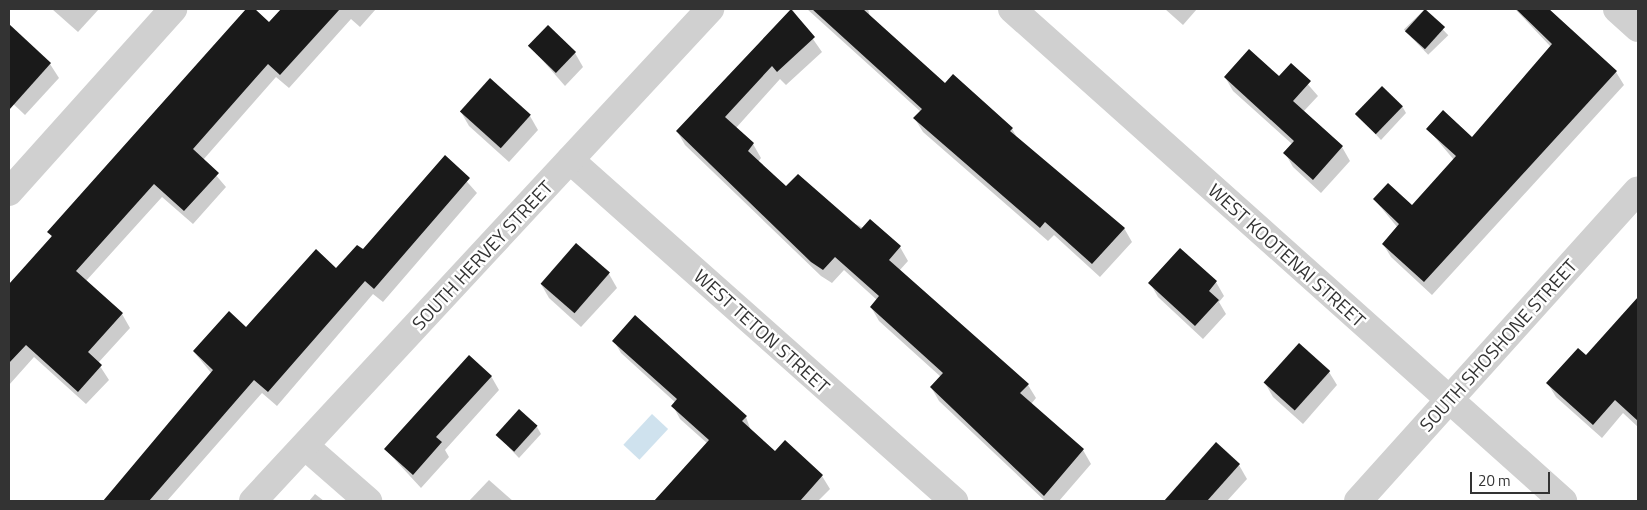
<!DOCTYPE html>
<style>
body{margin:0}
#map{position:relative;width:1647px;height:510px;overflow:hidden;background:#fff;font-family:"Titillium Web",sans-serif}
div>[style]{position:absolute}
.water>*{inset:0;background:#cfe2ee;transform-origin:0 0}
.shadow>*{inset:0;background:#0003;transform-origin:0 0}
.building>*{inset:0;background:#1a1a1a;transform-origin:0 0}
.minor>*{height:28px;margin:-14px;padding:0 14px;transform-origin:14px;border-radius:14px;background:#d0d0d0}
.tertiary>*{height:28px;margin:-14px;padding:0 14px;transform-origin:14px;border-radius:14px;background:#d0d0d0}
span{translate:-50% -50%;white-space:nowrap;text-align:center;line-height:1.15;-webkit-text-stroke:5px #fff;paint-order:stroke}
.street-label{font-size:19px;color:#333}
.frame{position:absolute;inset:0;border:10px solid #333;pointer-events:none}
.scale{position:absolute;left:1470px;top:472px;width:80px;height:22px;box-sizing:border-box;border:2px solid #333;border-top:0;padding-left:6px;font-size:15px;line-height:18px;white-space:nowrap;color:#333;-webkit-text-stroke:4px #fff;paint-order:stroke}
</style>
<div id="map">
<div class="water">
<i style="left:652px;top:414px;width:22px;height:42px;rotate:43deg"></i>
</div>
<div class="shadow">
<i style="clip-path:polygon(52px 9px,99px 9px,78px 32px)"></i>
<i style="clip-path:polygon(248px 9px,270px 24px,283px 9px,376px 9px,360px 27px,351px 19px,289px 88px,276px 77px,203px 160px,226px 187px,193px 224px,162px 197px,86px 281px,122px 314px,130px 328px,98px 363px,109px 380px,86px 404px,34px 357px,9px 385px,9px 291px,52px 238px,49px 232px)"></i>
<i style="clip-path:polygon(792px 9px,822px 52px,786px 85px,780px 79px,736px 128px,753px 144px,761px 158px,758px 162px,786px 188px,900px 247px,908px 261px,899px 271px,1028px 385px,1036px 398px,1031px 404px,1083px 450px,1091px 464px,1059px 501px,1045px 501px,939px 401px,931px 387px,941px 377px,879px 321px,871px 307px,877px 300px,844px 270px,832px 283px,821px 276px,685px 145px,677px 131px)"></i>
<i style="clip-path:polygon(807px 9px,868px 9px,870px 17px,945px 85px,1012px 129px,1018px 139px,1124px 228px,1132px 242px,1100px 277px,1054px 235px,1048px 241px,923px 132px,915px 119px,921px 112px)"></i>
<i style="clip-path:polygon(1165px 9px,1197px 9px,1183px 25px)"></i>
<i style="clip-path:polygon(1515px 9px,1549px 9px,1616px 72px,1624px 85px,1432px 295px,1391px 257px,1383px 244px,1398px 228px,1374px 199px,1412px 207px,1454px 160px,1428px 129px,1472px 138px,1551px 47px)"></i>
<i style="left:1424px;top:10px;width:35px;height:28px;rotate:46deg"></i>
<i style="clip-path:polygon(9px 26px,50px 64px,59px 78px,25px 115px,9px 100px)"></i>
<i style="clip-path:polygon(530px 46px,575px 53px,583px 67px,565px 86px)"></i>
<i style="clip-path:polygon(1291px 65px,1318px 96px,1303px 112px,1342px 147px,1350px 161px,1321px 193px,1293px 167px,1285px 153px,1292px 144px,1233px 91px,1225px 77px,1279px 78px)"></i>
<i style="clip-path:polygon(1402px 106px,1406px 113px,1381px 140px,1357px 114px)"></i>
<i style="clip-path:polygon(461px 112px,530px 116px,538px 130px,509px 162px,469px 126px)"></i>
<i style="clip-path:polygon(445px 157px,477px 193px,383px 302px,373px 294px,277px 406px,262px 393px,167px 501px,105px 501px,212px 374px,194px 352px,247px 328px,363px 251px)"></i>
<i style="clip-path:polygon(1180px 249px,1216px 282px,1224px 296px,1219px 302px,1226px 314px,1203px 339px,1158px 297px,1150px 283px)"></i>
<i style="clip-path:polygon(609px 274px,617px 288px,581px 327px,549px 298px,541px 284px)"></i>
<i style="clip-path:polygon(1638px 299px,1638px 427px,1623px 413px,1602px 438px,1556px 397px,1548px 384px,1586px 356px)"></i>
<i style="clip-path:polygon(614px 341px,746px 417px,751px 431px,775px 453px,785px 442px,822px 476px,830px 489px,818px 501px,769px 501px,755px 489px,743px 501px,668px 501px,663px 493px,708px 444px,680px 419px,673px 406px,676px 403px,621px 353px)"></i>
<i style="clip-path:polygon(1329px 372px,1337px 385px,1303px 424px,1273px 397px,1265px 383px)"></i>
<i style="clip-path:polygon(491px 376px,499px 390px,445px 450px,449px 457px,421px 488px,386px 450px)"></i>
<i style="clip-path:polygon(537px 427px,541px 434px,519px 458px,497px 435px)"></i>
<i style="clip-path:polygon(1239px 465px,1247px 479px,1227px 501px,1166px 501px)"></i>
<i style="clip-path:polygon(489px 480px,513px 501px,469px 501px)"></i>
<i style="clip-path:polygon(315px 494px,324px 501px,309px 501px)"></i>
</div>
<div class="building">
<i style="clip-path:polygon(246px 9px,255px 9px,269px 22px,281px 9px,340px 9px,280px 75px,268px 64px,193px 149px,219px 173px,184px 211px,154px 184px,76px 271px,123px 313px,88px 352px,102px 365px,78px 392px,26px 345px,9px 363px,9px 284px,52px 236px,47px 232px)"></i>
<i style="clip-path:polygon(791px 9px,815px 37px,777px 72px,772px 66px,725px 117px,754px 143px,748px 151px,786px 186px,798px 174px,861px 229px,870px 219px,901px 246px,889px 260px,1029px 384px,1020px 393px,1084px 449px,1044px 496px,930px 387px,943px 373px,870px 307px,879px 296px,835px 257px,823px 270px,811px 262px,676px 131px)"></i>
<i style="clip-path:polygon(812px 9px,863px 9px,945px 83px,953px 74px,1013px 128px,1010px 131px,1125px 228px,1092px 264px,1045px 222px,1040px 228px,913px 118px,922px 109px)"></i>
<i style="left:1425px;top:9px;width:27px;height:30px;rotate:42deg"></i>
<i style="clip-path:polygon(1516px 9px,1549px 9px,1617px 71px,1424px 282px,1382px 244px,1399px 224px,1373px 199px,1388px 183px,1412px 205px,1456px 156px,1426px 129px,1443px 110px,1472px 137px,1552px 44px)"></i>
<i style="clip-path:polygon(9px 24px,51px 63px,9px 110px)"></i>
<i style="left:548px;top:25px;width:39px;height:29px;rotate:44deg"></i>
<i style="clip-path:polygon(1249px 49px,1279px 76px,1291px 63px,1311px 81px,1293px 101px,1343px 146px,1313px 180px,1283px 153px,1294px 141px,1224px 77px)"></i>
<i style="left:490px;top:78px;width:55px;height:45px;rotate:42deg"></i>
<i style="left:1382px;top:86px;width:29px;height:39px;rotate:44deg"></i>
<i style="clip-path:polygon(445px 155px,470px 178px,374px 289px,365px 281px,268px 392px,254px 380px,149px 501px,103px 501px,213px 370px,193px 351px,229px 311px,246px 327px,316px 249px,336px 268px,357px 245px,363px 249px)"></i>
<i style="left:576px;top:243px;width:45px;height:54px;rotate:41deg"></i>
<i style="clip-path:polygon(1180px 248px,1217px 281px,1209px 291px,1219px 300px,1195px 326px,1148px 283px)"></i>
<i style="clip-path:polygon(1638px 297px,1638px 421px,1615px 400px,1593px 425px,1546px 383px,1578px 348px,1586px 355px)"></i>
<i style="clip-path:polygon(635px 315px,747px 416px,742px 421px,775px 451px,785px 440px,823px 475px,800px 501px,654px 501px,709px 440px,671px 406px,677px 399px,612px 341px)"></i>
<i style="left:1299px;top:343px;width:42px;height:53px;rotate:42deg"></i>
<i style="clip-path:polygon(469px 355px,492px 376px,436px 437px,442px 442px,413px 475px,384px 449px)"></i>
<i style="left:519px;top:409px;width:25px;height:35px;rotate:42deg"></i>
<i style="clip-path:polygon(1216px 442px,1240px 464px,1207px 501px,1164px 501px)"></i>
</div>
<div class="minor">
<i style="left:1617px;top:9px;width:28px;rotate:42deg"></i>
<i style="left:570px;top:160px;width:514px;rotate:41.61deg"></i>
<i style="left:9px;top:192px;width:246px;rotate:-48.1deg"></i>
<i style="left:305px;top:446px;width:84px;rotate:41.1deg"></i>
<i style="left:253px;top:501px;width:672px;rotate:-47.11deg"></i>
<i style="left:1358px;top:501px;width:418px;rotate:-48deg"></i>
</div>
<div class="tertiary">
<i style="left:1012px;top:9px;width:739px;rotate:41.76deg"></i>
</div>
<div class="street-label">
<span style="left:482px;top:255px;rotate:-47deg">SOUTH HERVEY STREET</span>
<span style="left:1287px;top:255px;rotate:42deg">WEST KOOTENAI STREET</span>
<span style="left:762px;top:331px;rotate:42deg">WEST TETON STREET</span>
<span style="left:1498px;top:345px;rotate:-48deg">SOUTH SHOSHONE STREET</span>
</div>
<div class="frame"></div>
<div class="scale">20 m</div>
</div>
